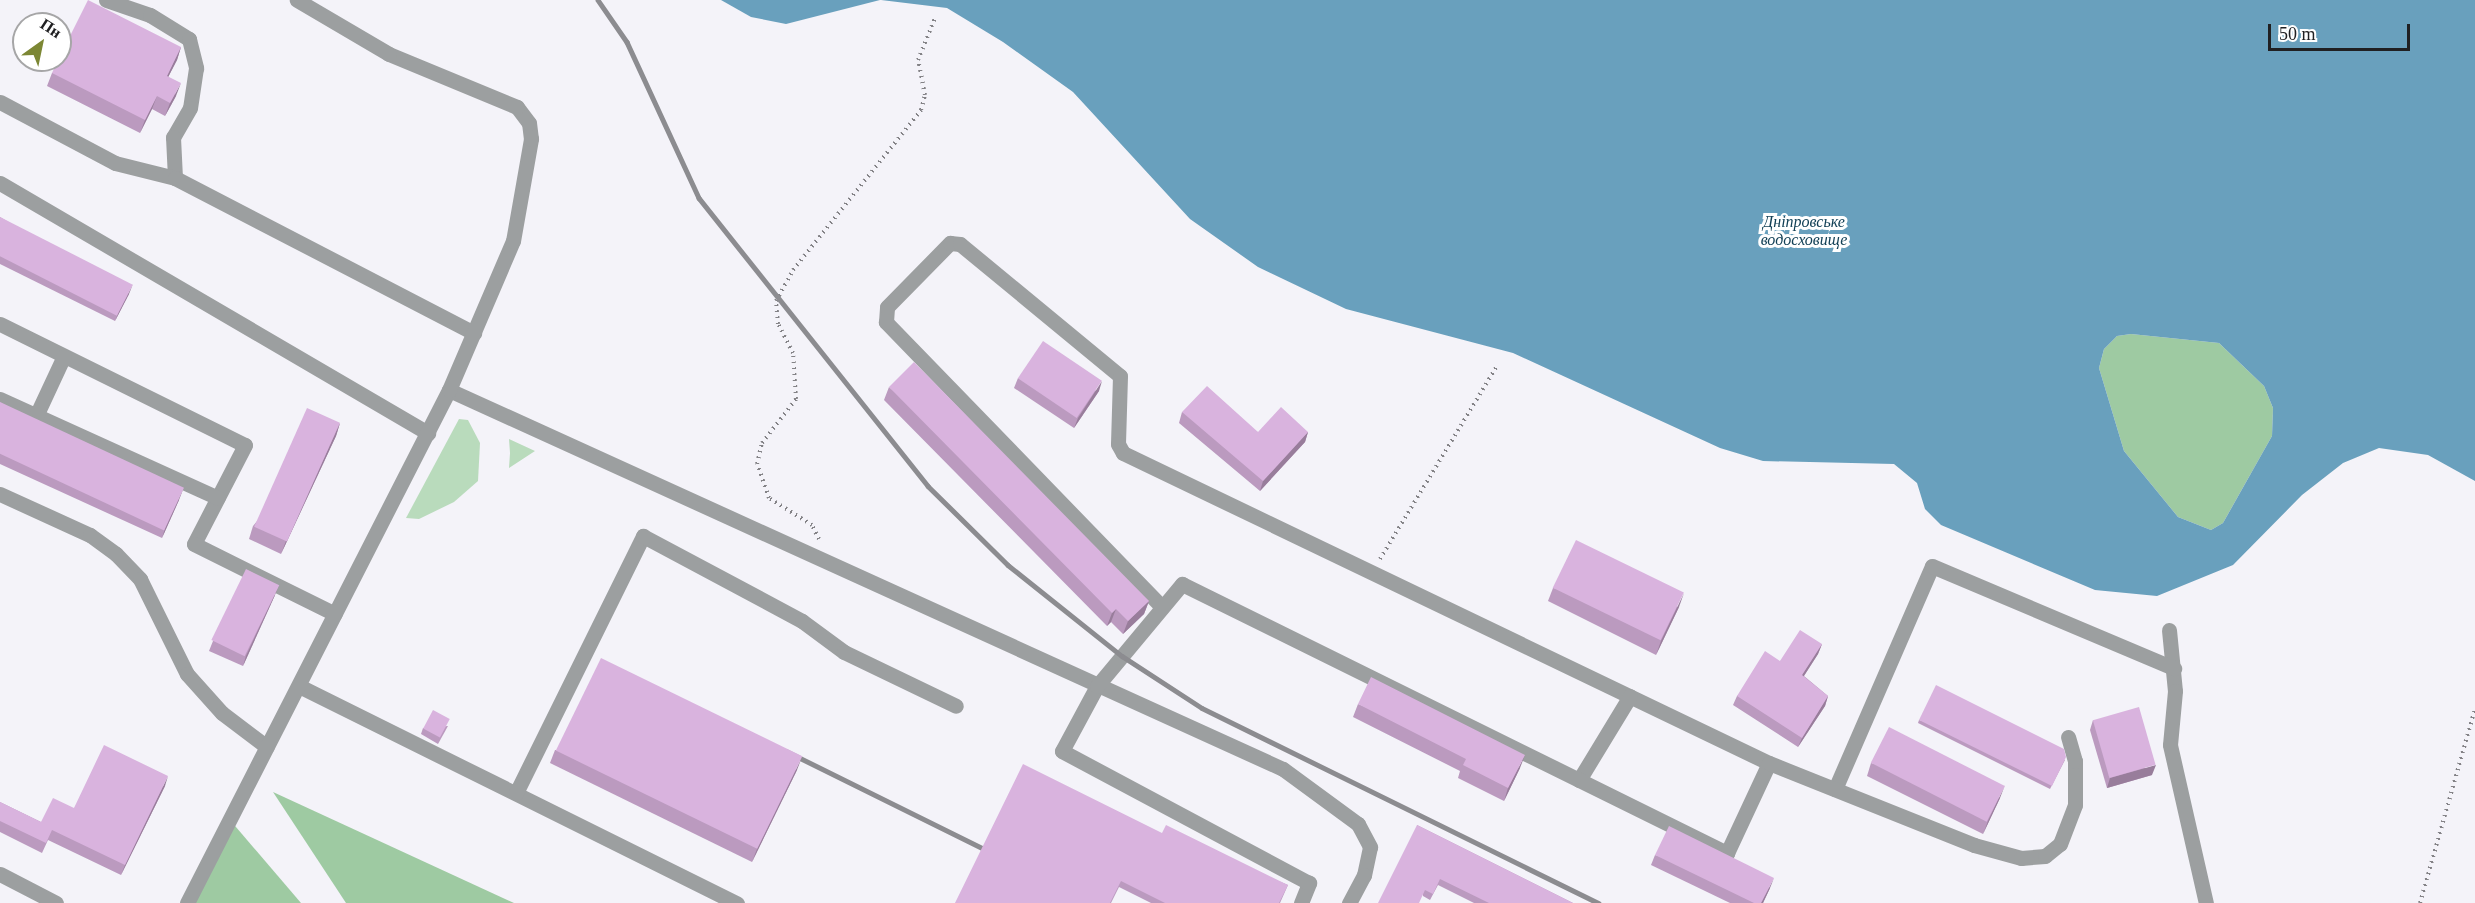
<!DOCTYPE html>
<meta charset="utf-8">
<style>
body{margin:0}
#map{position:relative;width:2475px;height:903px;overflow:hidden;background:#f4f3f9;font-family:Georgia,serif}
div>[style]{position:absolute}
.green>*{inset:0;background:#b9dbbc}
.forest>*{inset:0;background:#9ecaa2}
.water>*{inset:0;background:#69a0bd}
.path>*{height:4px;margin-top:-2px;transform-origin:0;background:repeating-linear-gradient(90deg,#838286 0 1.5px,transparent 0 6px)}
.minor>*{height:15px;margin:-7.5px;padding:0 7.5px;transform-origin:7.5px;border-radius:7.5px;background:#9c9fa0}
.rail>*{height:4.5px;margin:-2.25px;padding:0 2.25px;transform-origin:2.25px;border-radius:2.25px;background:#8c8c90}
.wall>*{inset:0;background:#bb9abf}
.shaded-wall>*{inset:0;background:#987d9b}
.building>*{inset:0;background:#d9b3de;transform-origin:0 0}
span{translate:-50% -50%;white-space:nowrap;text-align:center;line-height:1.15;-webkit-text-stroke:6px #fff;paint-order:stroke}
.water-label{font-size:16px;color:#124056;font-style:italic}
.north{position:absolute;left:12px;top:12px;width:60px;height:60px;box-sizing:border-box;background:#fff;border:2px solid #a6a6a7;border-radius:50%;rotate:33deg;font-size:16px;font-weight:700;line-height:24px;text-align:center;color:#202022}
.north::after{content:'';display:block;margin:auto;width:21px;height:27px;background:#7c8734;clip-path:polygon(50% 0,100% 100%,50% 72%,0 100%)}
.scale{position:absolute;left:2268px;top:24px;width:142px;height:27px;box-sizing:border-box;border:3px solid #202022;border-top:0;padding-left:8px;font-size:18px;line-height:21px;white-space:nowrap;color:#202022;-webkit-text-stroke:4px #fff;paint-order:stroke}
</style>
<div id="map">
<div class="green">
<i style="clip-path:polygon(459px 419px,468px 420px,480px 443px,478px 481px,454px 502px,419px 519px,406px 518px)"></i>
<i style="clip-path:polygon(509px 439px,535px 451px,509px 468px,510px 453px)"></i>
</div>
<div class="forest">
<i style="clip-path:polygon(2131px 334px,2219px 343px,2264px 386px,2273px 408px,2272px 436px,2223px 523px,2211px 530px,2178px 517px,2124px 451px,2099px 368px,2104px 349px,2117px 336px)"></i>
<i style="clip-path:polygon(273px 792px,514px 903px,346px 903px)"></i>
<i style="clip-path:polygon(230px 820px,301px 903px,187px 903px)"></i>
</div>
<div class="water">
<i style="clip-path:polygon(721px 0,880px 0,786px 24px,751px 17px)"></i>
<i style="clip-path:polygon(evenodd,881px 0,2475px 0,2475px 481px,2428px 455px,2379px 448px,2343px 463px,2302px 495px,2233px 565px,2157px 596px,2095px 590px,1941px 525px,1925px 509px,1917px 483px,1894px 464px,1763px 461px,1720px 448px,1513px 353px,1346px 309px,1258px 267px,1190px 219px,1073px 92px,1003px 42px,947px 8px,881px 0,2131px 334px,2219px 343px,2264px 386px,2273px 408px,2272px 436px,2223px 523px,2211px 530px,2178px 517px,2124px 451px,2099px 368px,2104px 349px,2117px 336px,2131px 334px)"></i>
</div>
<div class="path">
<i style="left:819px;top:539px;width:16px;rotate:-117deg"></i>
<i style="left:812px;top:525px;width:51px;rotate:-147.9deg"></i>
<i style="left:769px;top:498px;width:36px;rotate:-109deg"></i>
<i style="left:757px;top:464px;width:22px;rotate:-77deg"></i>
<i style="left:762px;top:443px;width:56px;rotate:-52.3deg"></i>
<i style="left:796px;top:399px;width:46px;rotate:-93.7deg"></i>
<i style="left:793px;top:353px;width:33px;rotate:-117deg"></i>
<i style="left:778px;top:324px;width:23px;rotate:-95deg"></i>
<i style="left:776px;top:301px;width:35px;rotate:-61deg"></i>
<i style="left:793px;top:270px;width:205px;rotate:-51.3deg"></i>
<i style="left:921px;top:110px;width:16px;rotate:-75deg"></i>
<i style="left:925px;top:95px;width:36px;rotate:-101deg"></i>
<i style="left:918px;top:60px;width:45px;rotate:-68deg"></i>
<i style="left:1380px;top:559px;width:226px;rotate:-58.8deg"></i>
<i style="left:2420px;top:903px;width:203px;rotate:-74.2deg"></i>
</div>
<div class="minor">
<i style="left:106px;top:0;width:46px;rotate:18.8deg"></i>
<i style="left:150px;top:15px;width:46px;rotate:31.6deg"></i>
<i style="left:189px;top:39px;width:30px;rotate:76deg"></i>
<i style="left:196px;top:68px;width:40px;rotate:98.5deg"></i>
<i style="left:190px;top:108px;width:34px;rotate:120deg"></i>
<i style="left:173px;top:137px;width:41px;rotate:87.2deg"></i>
<i style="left:0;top:102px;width:130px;rotate:27.9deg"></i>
<i style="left:115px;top:163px;width:62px;rotate:14deg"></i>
<i style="left:175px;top:178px;width:337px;rotate:27.4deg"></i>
<i style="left:0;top:183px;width:496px;rotate:30.3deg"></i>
<i style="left:0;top:324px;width:273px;rotate:26.3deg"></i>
<i style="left:245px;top:445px;width:111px;rotate:117.3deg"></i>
<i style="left:194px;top:544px;width:157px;rotate:26.4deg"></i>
<i style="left:449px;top:390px;width:916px;rotate:24.44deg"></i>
<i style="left:1283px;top:769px;width:93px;rotate:36.3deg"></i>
<i style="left:1358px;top:824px;width:26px;rotate:62deg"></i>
<i style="left:1370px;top:847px;width:29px;rotate:102deg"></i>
<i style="left:1364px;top:875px;width:32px;rotate:118deg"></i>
<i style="left:0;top:399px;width:239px;rotate:24.4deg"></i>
<i style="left:36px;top:416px;width:66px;rotate:-65deg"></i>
<i style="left:0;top:494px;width:99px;rotate:24.5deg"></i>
<i style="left:90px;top:535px;width:32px;rotate:36deg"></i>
<i style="left:116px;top:554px;width:35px;rotate:46deg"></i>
<i style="left:140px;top:579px;width:106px;rotate:63.7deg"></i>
<i style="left:187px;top:674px;width:52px;rotate:48.1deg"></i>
<i style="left:222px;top:713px;width:56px;rotate:37.1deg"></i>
<i style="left:1162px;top:607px;width:397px;rotate:-134.1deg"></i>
<i style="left:886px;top:322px;width:15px;rotate:-86deg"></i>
<i style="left:887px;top:307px;width:90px;rotate:-45.5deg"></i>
<i style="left:950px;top:243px;width:10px;rotate:6deg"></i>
<i style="left:960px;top:244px;width:207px;rotate:39.5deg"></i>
<i style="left:1120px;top:376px;width:68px;rotate:91.7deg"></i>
<i style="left:1118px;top:444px;width:10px;rotate:61deg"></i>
<i style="left:1123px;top:453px;width:717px;rotate:25.64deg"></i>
<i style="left:2169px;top:630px;width:61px;rotate:84.4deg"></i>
<i style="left:2175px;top:691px;width:54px;rotate:95.3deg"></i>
<i style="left:2170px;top:745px;width:162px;rotate:77.2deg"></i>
<i style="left:299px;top:686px;width:489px;rotate:26.4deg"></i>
<i style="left:1579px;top:780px;width:98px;rotate:-58.7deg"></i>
<i style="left:1835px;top:789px;width:243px;rotate:-66.5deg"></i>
<i style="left:1932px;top:566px;width:263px;rotate:22.9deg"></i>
<i style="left:516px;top:793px;width:287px;rotate:-63.7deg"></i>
<i style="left:643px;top:536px;width:180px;rotate:28.1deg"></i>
<i style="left:802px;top:621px;width:52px;rotate:36.4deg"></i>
<i style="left:844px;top:652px;width:124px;rotate:25.7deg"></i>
<i style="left:0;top:874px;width:63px;rotate:27.4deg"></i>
<i style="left:187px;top:903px;width:576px;rotate:-62.95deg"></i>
<i style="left:449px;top:390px;width:162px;rotate:-66.8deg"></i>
<i style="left:513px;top:241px;width:104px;rotate:-80deg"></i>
<i style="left:531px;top:139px;width:16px;rotate:-97deg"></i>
<i style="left:529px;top:123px;width:20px;rotate:-127deg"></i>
<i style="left:517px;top:107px;width:139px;rotate:-157.5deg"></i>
<i style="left:389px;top:54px;width:107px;rotate:-149.6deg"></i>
<i style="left:1301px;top:903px;width:22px;rotate:-68deg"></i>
<i style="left:1309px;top:883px;width:280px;rotate:-151.9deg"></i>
<i style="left:1062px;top:751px;width:74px;rotate:-61.7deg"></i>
<i style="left:1097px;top:686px;width:133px;rotate:-50.2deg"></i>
<i style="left:1182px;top:584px;width:608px;rotate:26.27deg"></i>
<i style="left:1727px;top:853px;width:99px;rotate:-65deg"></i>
<i style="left:1769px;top:763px;width:221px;rotate:21.8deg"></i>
<i style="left:1974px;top:845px;width:49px;rotate:15.5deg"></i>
<i style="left:2021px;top:858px;width:24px;rotate:-5deg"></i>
<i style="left:2045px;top:856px;width:19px;rotate:-39deg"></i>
<i style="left:2060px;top:844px;width:42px;rotate:-69deg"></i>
<i style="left:2075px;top:805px;width:44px;rotate:-90deg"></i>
<i style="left:2075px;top:761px;width:25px;rotate:-106deg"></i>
</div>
<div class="rail">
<i style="left:598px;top:0;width:51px;rotate:55.4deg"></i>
<i style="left:627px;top:42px;width:172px;rotate:65.2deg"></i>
<i style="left:699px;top:198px;width:368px;rotate:51.5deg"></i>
<i style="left:928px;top:486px;width:112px;rotate:44.6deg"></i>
<i style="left:1008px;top:565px;width:146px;rotate:38.6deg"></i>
<i style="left:1122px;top:656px;width:95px;rotate:33deg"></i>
<i style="left:1202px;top:708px;width:442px;rotate:26.2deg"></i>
<i style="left:786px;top:751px;width:237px;rotate:26.3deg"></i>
</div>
<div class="wall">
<i style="clip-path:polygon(181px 47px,177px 60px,168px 77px,176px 96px,165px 116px,152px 109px,140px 133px,47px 86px,52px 73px)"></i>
<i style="clip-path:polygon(0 217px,129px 294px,115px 321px,0 264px)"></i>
<i style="clip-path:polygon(1018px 378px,1099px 391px,1074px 428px,1014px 388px)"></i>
<i style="clip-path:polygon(889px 387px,1149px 601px,1144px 614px,1123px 634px,1111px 622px,1107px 626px,884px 400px)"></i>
<i style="clip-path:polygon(0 402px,179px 500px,162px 538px,0 464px)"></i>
<i style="clip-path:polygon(1182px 412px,1258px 432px,1308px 432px,1305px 442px,1260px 491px,1179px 423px)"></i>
<i style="clip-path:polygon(340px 423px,336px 436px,281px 554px,249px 539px,253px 526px)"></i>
<i style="clip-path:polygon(1553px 588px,1679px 607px,1656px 655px,1548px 601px)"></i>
<i style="clip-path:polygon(275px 595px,243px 666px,209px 651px,213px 641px)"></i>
<i style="clip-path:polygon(1822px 644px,1818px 654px,1804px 676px,1828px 696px,1825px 706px,1798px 747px,1733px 705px,1737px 696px,1780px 661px)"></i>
<i style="clip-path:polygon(1358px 704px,1520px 768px,1504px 801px,1458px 778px,1460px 771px,1353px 717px)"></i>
<i style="clip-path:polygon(1919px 720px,2065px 760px,2050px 789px,1918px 723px)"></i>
<i style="clip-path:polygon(2093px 720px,2152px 775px,2107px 788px,2090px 730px)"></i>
<i style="clip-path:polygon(448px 726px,438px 744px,421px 734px,423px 728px)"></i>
<i style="clip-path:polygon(555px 750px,797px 770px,752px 862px,550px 763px)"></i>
<i style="clip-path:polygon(1871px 763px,2000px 798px,1983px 834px,1867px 776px)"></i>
<i style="clip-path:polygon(165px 786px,121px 875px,48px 840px,42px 853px,0 832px,0 802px,41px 822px,74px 808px)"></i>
<i style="clip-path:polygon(1417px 825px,1573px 903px,1474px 903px,1438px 885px,1430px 900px,1423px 896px)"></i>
<i style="clip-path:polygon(1162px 833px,1288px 885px,1280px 903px,1151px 903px,1119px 887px,1111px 903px,955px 903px)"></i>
<i style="clip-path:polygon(1655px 855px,1770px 888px,1763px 903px,1730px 903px,1651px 865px)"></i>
</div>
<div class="shaded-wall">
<i style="clip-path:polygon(181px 47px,177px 60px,162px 89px,167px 76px)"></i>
<i style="clip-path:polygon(181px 83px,176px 96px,165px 116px,170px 103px)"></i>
<i style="clip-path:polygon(157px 96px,152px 109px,140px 133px,145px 120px)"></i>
<i style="clip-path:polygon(133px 284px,129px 294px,115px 321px,119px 311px)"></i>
<i style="clip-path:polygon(1102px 381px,1099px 391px,1074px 428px,1078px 418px)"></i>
<i style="clip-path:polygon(340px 423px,336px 436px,281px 554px,286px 541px)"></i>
<i style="clip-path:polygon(1308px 432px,1305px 442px,1260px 491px,1263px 481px)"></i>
<i style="clip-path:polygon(184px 487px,179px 500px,162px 538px,166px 525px)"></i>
<i style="clip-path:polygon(279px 585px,275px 595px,243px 666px,246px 656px)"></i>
<i style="clip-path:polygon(1684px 593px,1679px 607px,1656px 655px,1661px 641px)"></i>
<i style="clip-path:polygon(1149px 601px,1144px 614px,1123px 634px,1128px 621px)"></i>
<i style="clip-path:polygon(1116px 609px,1111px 622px,1107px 626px,1112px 613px)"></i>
<i style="clip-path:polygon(1822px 644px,1818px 654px,1798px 685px,1802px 675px)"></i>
<i style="clip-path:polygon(1828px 696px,1825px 706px,1798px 747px,1802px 738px)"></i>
<i style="clip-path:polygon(1525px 755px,1520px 768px,1504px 801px,1508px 788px)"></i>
<i style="clip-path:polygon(802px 757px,797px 770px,752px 862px,757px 849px)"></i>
<i style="clip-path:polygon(2156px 765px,2152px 775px,2107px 788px,2110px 778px)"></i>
<i style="clip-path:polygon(168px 776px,165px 786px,121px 875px,125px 865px)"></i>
<i style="clip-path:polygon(2005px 785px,2000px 798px,1983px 834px,1988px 821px)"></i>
<i style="clip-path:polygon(1774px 878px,1770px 888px,1763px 903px,1761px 903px)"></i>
</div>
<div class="building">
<i style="clip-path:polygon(88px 0,181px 47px,167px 76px,181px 83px,170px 103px,157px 96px,145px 120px,52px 73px,58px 60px,60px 60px,60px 56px)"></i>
<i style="left:0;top:217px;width:149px;height:35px;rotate:27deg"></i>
<i style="left:1043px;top:341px;width:71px;height:45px;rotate:34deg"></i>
<i style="clip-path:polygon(914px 362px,1149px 601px,1128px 621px,1116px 609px,1112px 613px,889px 387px)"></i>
<i style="clip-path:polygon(1207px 386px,1258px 432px,1281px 407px,1308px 432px,1263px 481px,1182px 412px)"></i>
<i style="left:0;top:402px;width:203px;height:47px;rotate:25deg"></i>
<i style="left:307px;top:408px;width:36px;height:130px;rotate:24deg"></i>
<i style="left:1576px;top:540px;width:120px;height:53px;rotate:26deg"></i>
<i style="left:246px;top:569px;width:37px;height:79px;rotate:26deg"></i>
<i style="clip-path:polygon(1800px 630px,1822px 644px,1802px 675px,1828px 696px,1802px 738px,1737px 696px,1765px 651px,1780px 661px)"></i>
<i style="left:601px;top:658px;width:224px;height:103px;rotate:26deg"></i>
<i style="clip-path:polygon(1371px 677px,1525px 755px,1508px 788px,1463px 765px,1466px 759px,1358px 704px)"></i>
<i style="clip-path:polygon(1936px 685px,2064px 749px,2066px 757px,2052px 786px,1919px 720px)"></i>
<i style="left:2139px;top:707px;width:60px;height:48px;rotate:74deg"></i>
<i style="left:433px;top:710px;width:19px;height:21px;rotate:28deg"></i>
<i style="left:1889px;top:727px;width:130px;height:40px;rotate:27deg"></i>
<i style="clip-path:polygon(104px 745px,168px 776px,125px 865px,52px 830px,46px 843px,0 821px,0 802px,41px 822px,53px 798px,74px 808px)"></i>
<i style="clip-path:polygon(1023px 764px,1162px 833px,1166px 825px,1288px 885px,1279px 903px,1165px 903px,1121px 881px,1110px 903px,955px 903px)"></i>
<i style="clip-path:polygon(1417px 825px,1573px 903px,1489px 903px,1440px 879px,1433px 894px,1425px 890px,1419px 903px,1378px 903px)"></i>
<i style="clip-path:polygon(1669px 826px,1774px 878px,1761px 903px,1754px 903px,1655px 855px)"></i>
</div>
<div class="water-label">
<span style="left:1804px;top:231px">Дніпровське<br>водосховище</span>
</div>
<div class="north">Пн</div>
<div class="scale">50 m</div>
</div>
